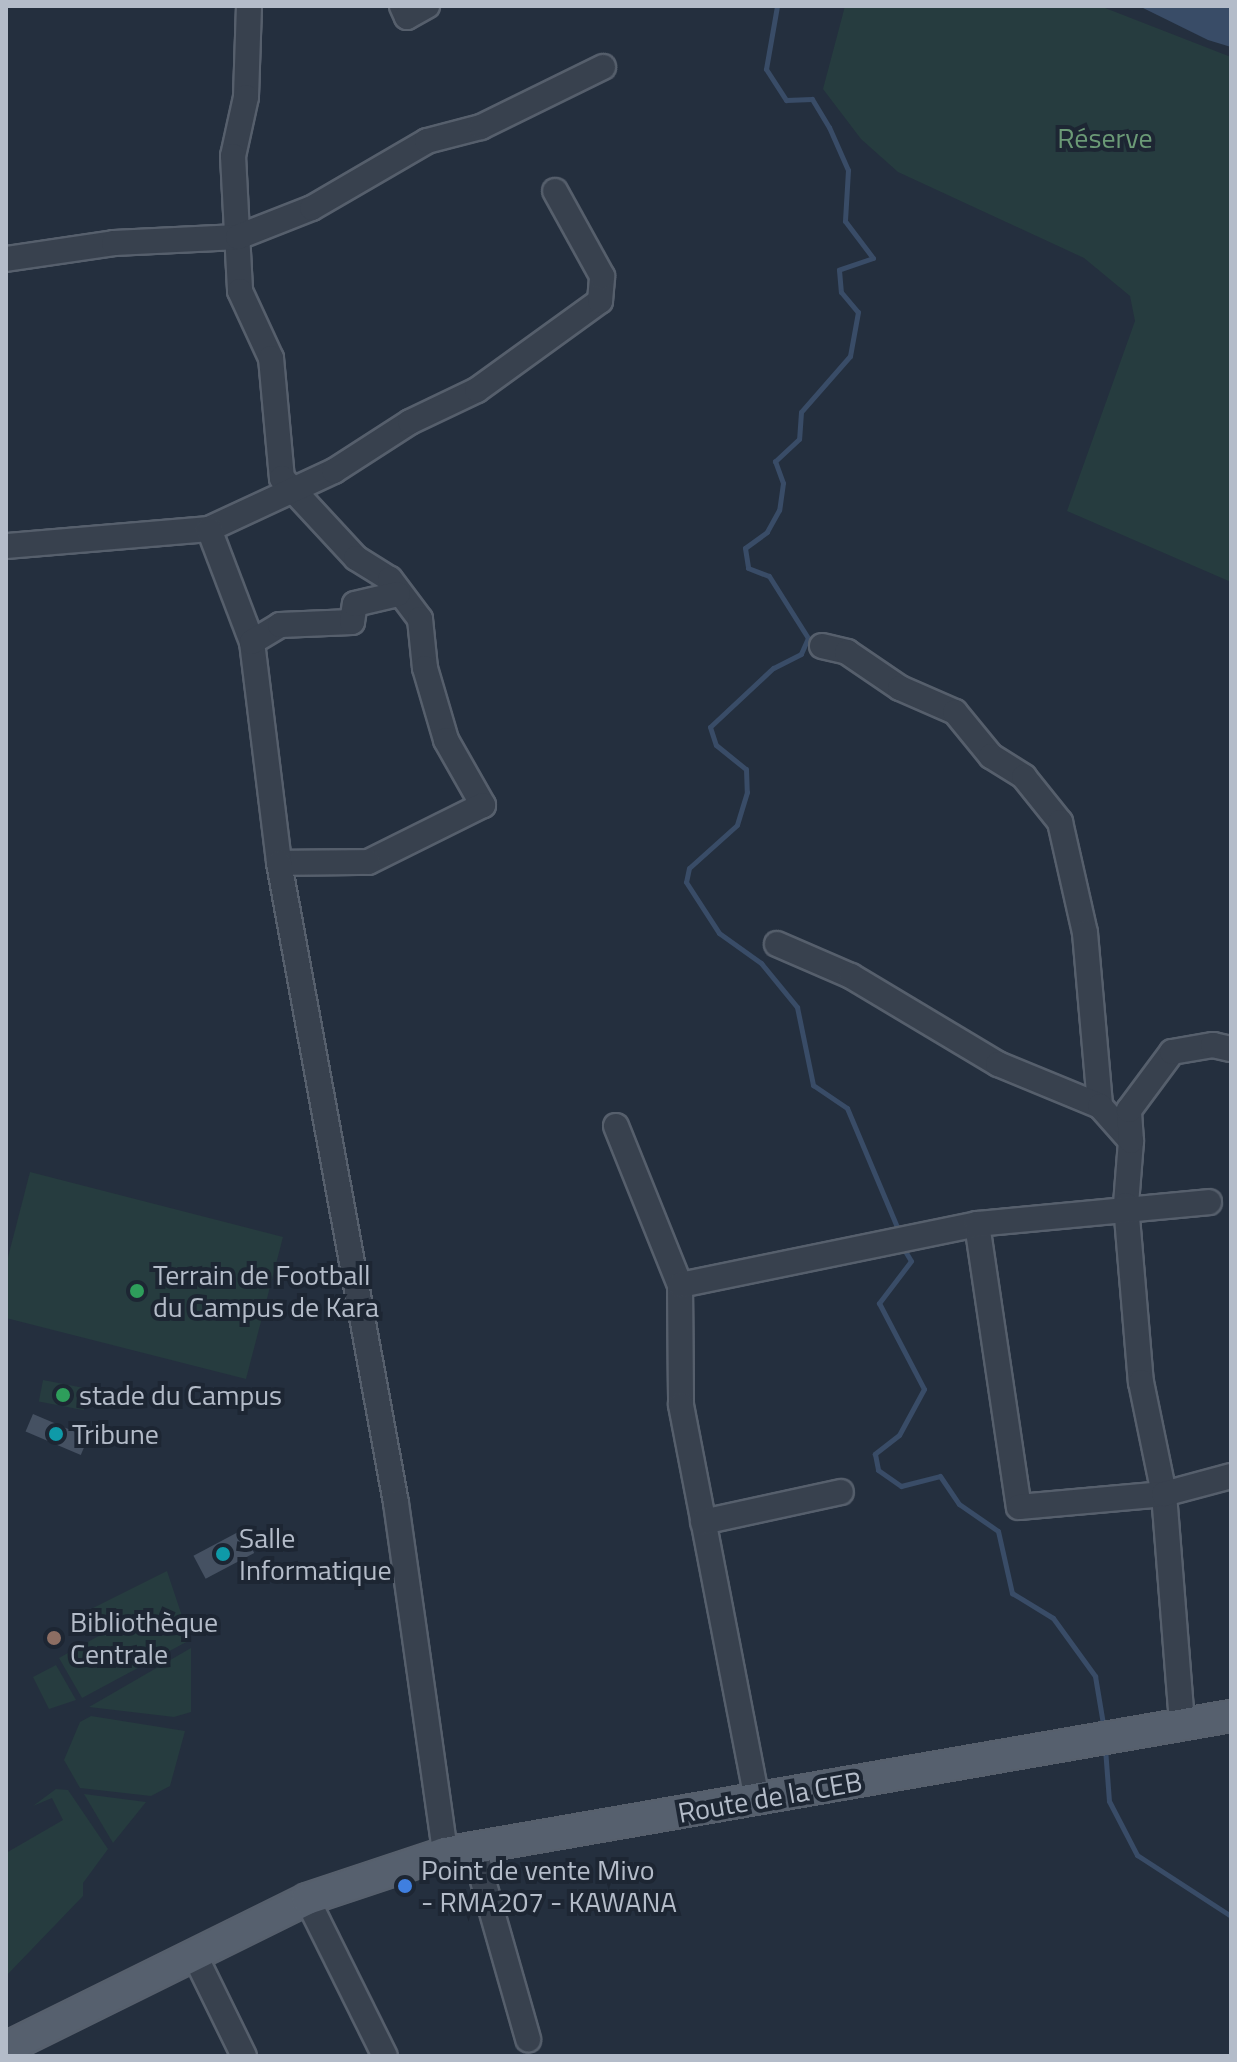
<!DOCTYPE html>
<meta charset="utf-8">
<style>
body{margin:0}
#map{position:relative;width:1237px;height:2062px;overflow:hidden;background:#242f3e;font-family:"Titillium Web",sans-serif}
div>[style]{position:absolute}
.green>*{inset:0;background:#263c3f;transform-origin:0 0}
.water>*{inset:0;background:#394c67}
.stream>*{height:5px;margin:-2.5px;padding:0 2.5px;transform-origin:2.5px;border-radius:2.5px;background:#394c67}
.building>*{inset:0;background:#455162;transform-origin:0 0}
.roads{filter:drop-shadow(2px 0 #565f6c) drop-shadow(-2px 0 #565f6c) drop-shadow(0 2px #565f6c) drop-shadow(0 -2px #565f6c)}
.minor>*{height:24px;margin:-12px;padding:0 12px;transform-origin:12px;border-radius:12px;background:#38414e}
.major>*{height:30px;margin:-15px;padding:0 15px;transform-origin:15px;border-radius:15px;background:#56606e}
.dots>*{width:22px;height:22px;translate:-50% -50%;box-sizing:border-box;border:4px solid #1d2633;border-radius:50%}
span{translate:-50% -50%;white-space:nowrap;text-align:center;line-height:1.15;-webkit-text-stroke:8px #1d2633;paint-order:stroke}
.park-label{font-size:28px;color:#6b9a76}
.poi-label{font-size:28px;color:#b4bcc9}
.left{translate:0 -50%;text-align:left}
.street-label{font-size:28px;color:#b4bcc9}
.frame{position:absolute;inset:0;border:8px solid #b4bcc9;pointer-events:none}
</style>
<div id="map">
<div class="green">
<i style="clip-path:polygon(845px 6px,1100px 6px,1231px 57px,1231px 582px,1067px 511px,1135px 321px,1130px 296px,1084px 258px,898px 172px,861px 139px,823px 89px)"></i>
<i style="clip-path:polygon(30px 1172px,283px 1237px,246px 1379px,6px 1318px,6px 1265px)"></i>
<i style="left:43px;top:1380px;width:46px;height:22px;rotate:11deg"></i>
<i style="clip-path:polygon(167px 1571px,190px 1640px,82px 1698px,59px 1658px,104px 1633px,93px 1608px)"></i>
<i style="clip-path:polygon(191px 1648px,191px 1712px,174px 1717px,89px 1707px)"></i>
<i style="clip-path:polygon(56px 1665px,76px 1700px,49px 1709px,33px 1677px)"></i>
<i style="clip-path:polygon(91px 1716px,185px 1731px,170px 1786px,151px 1796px,80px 1788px,64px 1760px,80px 1722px)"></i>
<i style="clip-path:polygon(56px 1789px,68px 1790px,108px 1849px,83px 1883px,83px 1896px,6px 1976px,6px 1853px,63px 1820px,52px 1798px,33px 1806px)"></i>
<i style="clip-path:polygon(84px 1794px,146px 1802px,113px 1843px)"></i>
</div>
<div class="water">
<i style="clip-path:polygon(1139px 6px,1231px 6px,1231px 47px,1208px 40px)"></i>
</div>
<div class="stream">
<i style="left:777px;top:6px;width:64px;rotate:99.9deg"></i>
<i style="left:766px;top:69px;width:37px;rotate:57deg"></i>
<i style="left:786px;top:100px;width:26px;rotate:-2deg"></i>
<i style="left:812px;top:99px;width:33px;rotate:59deg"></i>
<i style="left:829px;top:127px;width:47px;rotate:66.2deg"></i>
<i style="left:848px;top:170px;width:51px;rotate:93.4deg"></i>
<i style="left:845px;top:221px;width:46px;rotate:52.9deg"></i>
<i style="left:873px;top:258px;width:36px;rotate:161deg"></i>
<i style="left:839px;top:270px;width:22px;rotate:85deg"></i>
<i style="left:841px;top:292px;width:26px;rotate:50deg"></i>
<i style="left:858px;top:312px;width:45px;rotate:100.3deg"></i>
<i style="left:850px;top:356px;width:74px;rotate:131.2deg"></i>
<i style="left:801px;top:412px;width:27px;rotate:94deg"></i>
<i style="left:799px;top:439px;width:33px;rotate:137deg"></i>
<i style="left:775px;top:461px;width:23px;rotate:70deg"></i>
<i style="left:783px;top:483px;width:27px;rotate:98deg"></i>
<i style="left:779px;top:510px;width:25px;rotate:119deg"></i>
<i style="left:767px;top:532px;width:27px;rotate:144deg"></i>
<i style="left:745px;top:548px;width:20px;rotate:81deg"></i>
<i style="left:748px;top:568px;width:22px;rotate:21deg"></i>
<i style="left:769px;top:576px;width:73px;rotate:57.8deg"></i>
<i style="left:808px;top:638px;width:17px;rotate:114deg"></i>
<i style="left:801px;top:654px;width:31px;rotate:153deg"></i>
<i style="left:773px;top:668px;width:86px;rotate:136.9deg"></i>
<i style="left:710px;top:727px;width:19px;rotate:72deg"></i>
<i style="left:716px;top:745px;width:38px;rotate:39deg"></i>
<i style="left:746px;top:769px;width:23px;rotate:88deg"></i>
<i style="left:747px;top:792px;width:34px;rotate:107deg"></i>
<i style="left:737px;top:825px;width:64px;rotate:138.1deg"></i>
<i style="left:689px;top:868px;width:14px;rotate:102deg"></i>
<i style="left:686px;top:882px;width:61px;rotate:57.1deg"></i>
<i style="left:719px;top:933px;width:52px;rotate:35.5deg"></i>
<i style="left:761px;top:963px;width:57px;rotate:50.7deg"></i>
<i style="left:797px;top:1007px;width:80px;rotate:78.4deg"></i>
<i style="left:813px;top:1085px;width:41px;rotate:34.1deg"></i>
<i style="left:847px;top:1108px;width:134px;rotate:67.2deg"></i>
<i style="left:902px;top:1246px;width:17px;rotate:59deg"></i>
<i style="left:911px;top:1261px;width:53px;rotate:127.3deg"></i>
<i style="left:879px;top:1303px;width:97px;rotate:62.4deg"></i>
<i style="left:924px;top:1389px;width:52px;rotate:118.5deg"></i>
<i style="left:899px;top:1435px;width:31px;rotate:142deg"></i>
<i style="left:875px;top:1454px;width:16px;rotate:79deg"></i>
<i style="left:878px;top:1470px;width:28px;rotate:35deg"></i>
<i style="left:901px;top:1486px;width:40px;rotate:-14.4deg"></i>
<i style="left:940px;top:1476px;width:34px;rotate:56deg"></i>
<i style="left:959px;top:1504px;width:47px;rotate:34.7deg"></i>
<i style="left:998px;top:1531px;width:64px;rotate:77.3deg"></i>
<i style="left:1012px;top:1593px;width:48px;rotate:31.4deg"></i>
<i style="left:1053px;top:1618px;width:72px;rotate:54.1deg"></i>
<i style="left:1095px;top:1676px;width:55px;rotate:80.5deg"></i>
<i style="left:1105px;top:1748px;width:53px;rotate:85.7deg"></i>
<i style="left:1109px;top:1801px;width:61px;rotate:62.6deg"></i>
<i style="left:1137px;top:1855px;width:112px;rotate:33deg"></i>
</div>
<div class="building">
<i style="left:33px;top:1414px;width:60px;height:19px;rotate:23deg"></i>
<i style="left:242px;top:1530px;width:26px;height:55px;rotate:62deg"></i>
</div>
<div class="roads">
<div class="minor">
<i style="left:249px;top:6px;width:91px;rotate:91.9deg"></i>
<i style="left:246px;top:97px;width:60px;rotate:102.4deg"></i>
<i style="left:233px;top:156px;width:135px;rotate:87deg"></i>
<i style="left:240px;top:291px;width:74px;rotate:65.2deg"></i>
<i style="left:271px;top:358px;width:121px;rotate:84.8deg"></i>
<i style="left:282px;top:478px;width:109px;rotate:47.2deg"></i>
<i style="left:356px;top:558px;width:40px;rotate:32deg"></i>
<i style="left:390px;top:579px;width:50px;rotate:53.1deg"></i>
<i style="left:420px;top:619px;width:49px;rotate:84.2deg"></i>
<i style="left:425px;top:668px;width:75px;rotate:73.7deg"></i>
<i style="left:446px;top:740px;width:75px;rotate:60.4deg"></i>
<i style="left:483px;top:805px;width:128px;rotate:153.6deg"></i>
<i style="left:368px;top:862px;width:89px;rotate:179.4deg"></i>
<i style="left:402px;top:6px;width:12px;rotate:66deg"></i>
<i style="left:407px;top:17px;width:23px;rotate:-29deg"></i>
<i style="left:6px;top:259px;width:109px;rotate:-8.4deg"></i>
<i style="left:114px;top:243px;width:124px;rotate:-2.8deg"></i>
<i style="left:238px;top:237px;width:79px;rotate:-21.4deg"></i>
<i style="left:312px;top:208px;width:133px;rotate:-30.2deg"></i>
<i style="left:427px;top:141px;width:56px;rotate:-14.5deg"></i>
<i style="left:481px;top:127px;width:136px;rotate:-26.2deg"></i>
<i style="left:209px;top:529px;width:138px;rotate:-24.9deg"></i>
<i style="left:334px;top:471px;width:90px;rotate:-32.8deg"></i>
<i style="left:410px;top:422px;width:74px;rotate:-25.5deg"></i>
<i style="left:477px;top:390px;width:152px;rotate:-35.9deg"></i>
<i style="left:600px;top:301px;width:25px;rotate:-85deg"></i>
<i style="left:602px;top:276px;width:97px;rotate:-118.9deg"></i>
<i style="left:6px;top:546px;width:204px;rotate:-4.8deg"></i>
<i style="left:209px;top:529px;width:121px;rotate:69.2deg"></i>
<i style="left:252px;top:642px;width:223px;rotate:83deg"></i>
<i style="left:279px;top:863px;width:651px;rotate:79.64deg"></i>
<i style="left:396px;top:1503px;width:353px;rotate:82deg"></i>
<i style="left:252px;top:642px;width:33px;rotate:-31deg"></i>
<i style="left:280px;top:625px;width:72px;rotate:-2.4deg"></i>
<i style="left:352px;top:622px;width:18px;rotate:-81deg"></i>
<i style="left:355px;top:604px;width:44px;rotate:-13.1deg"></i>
<i style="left:822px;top:646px;width:26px;rotate:13deg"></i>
<i style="left:847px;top:652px;width:64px;rotate:34.2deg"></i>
<i style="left:900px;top:688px;width:60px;rotate:23.6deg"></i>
<i style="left:955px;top:712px;width:57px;rotate:50.7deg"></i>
<i style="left:991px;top:756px;width:39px;rotate:32deg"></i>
<i style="left:1024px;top:777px;width:58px;rotate:51.3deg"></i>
<i style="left:1060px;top:822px;width:114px;rotate:77.3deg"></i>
<i style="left:1085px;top:933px;width:174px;rotate:85deg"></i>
<i style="left:777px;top:944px;width:81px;rotate:23.4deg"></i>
<i style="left:851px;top:976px;width:171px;rotate:30.9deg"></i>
<i style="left:998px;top:1064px;width:110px;rotate:22.4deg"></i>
<i style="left:1100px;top:1106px;width:47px;rotate:48.5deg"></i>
<i style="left:1131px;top:1141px;width:64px;rotate:94.5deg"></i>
<i style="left:1126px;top:1205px;width:178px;rotate:85.2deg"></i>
<i style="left:1141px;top:1382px;width:114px;rotate:78.4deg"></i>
<i style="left:1164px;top:1494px;width:231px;rotate:85.5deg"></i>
<i style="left:616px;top:1126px;width:171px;rotate:68.1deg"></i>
<i style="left:680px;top:1285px;width:120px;rotate:89.5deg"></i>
<i style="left:681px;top:1405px;width:401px;rotate:79.1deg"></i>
<i style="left:1131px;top:1141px;width:31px;rotate:-94deg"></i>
<i style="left:1129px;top:1110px;width:72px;rotate:-53.4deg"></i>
<i style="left:1172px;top:1052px;width:42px;rotate:-9.7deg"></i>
<i style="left:1213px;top:1045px;width:18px;rotate:13deg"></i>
<i style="left:977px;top:1224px;width:286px;rotate:81.6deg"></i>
<i style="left:1019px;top:1507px;width:146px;rotate:-5.1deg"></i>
<i style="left:1164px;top:1494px;width:69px;rotate:-15deg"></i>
<i style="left:680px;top:1285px;width:303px;rotate:-11.6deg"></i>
<i style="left:977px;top:1224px;width:233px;rotate:-5.4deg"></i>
<i style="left:703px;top:1522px;width:141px;rotate:-12.3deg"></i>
<i style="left:474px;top:1849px;width:198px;rotate:74.1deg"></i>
<i style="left:307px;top:1899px;width:175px;rotate:63.6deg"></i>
<i style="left:195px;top:1956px;width:111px;rotate:63.9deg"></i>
</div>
<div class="major">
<i style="left:6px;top:2048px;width:336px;rotate:-26.3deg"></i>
<i style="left:307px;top:1899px;width:145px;rotate:-18.4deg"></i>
<i style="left:445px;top:1853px;width:798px;rotate:-9.89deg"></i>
</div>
</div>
<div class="dots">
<i style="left:137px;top:1291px;background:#2e9e5b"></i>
<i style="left:63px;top:1395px;background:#2e9e5b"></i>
<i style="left:56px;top:1434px;background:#0f9aa8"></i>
<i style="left:223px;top:1554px;background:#0f9aa8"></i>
<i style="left:54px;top:1638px;background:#8d6e63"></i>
<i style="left:405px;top:1886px;background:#3f7fe0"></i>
</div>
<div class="park-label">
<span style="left:1105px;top:138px">Réserve</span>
</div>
<div class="poi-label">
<span class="left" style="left:153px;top:1291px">Terrain de Football<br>du Campus de Kara</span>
<span class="left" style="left:79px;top:1395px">stade du Campus</span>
<span class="left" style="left:72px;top:1434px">Tribune</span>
<span class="left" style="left:239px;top:1554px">Salle<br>Informatique</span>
<span class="left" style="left:70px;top:1638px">Bibliothèque<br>Centrale</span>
<span class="left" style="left:421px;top:1886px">Point de vente Mivo<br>- RMA207 - KAWANA</span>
</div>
<div class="street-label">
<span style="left:770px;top:1797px;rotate:-10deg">Route de la CEB</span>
</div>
<div class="frame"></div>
</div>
